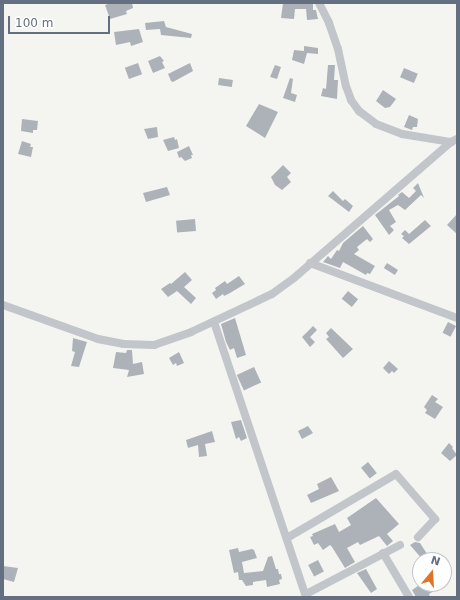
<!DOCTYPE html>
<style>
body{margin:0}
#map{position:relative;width:460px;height:600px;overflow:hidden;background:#f4f5f1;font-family:"DejaVu Sans",sans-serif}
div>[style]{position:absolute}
.building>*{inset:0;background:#adb2b8;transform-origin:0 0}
.street>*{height:8px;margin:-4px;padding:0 4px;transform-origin:4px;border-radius:4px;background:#c2c5c9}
span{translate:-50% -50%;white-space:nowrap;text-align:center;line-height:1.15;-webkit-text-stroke:4px #fff;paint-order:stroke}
.frame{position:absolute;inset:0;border:4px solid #646f81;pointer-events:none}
.north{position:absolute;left:412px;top:552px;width:40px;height:40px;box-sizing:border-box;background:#fff;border:1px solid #c1c5cd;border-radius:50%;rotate:18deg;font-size:11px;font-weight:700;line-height:16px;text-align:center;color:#646f81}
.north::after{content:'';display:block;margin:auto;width:14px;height:18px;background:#df7426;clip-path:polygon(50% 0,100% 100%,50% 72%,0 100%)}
.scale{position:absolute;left:8px;top:16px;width:102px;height:18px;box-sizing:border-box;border:2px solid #646f81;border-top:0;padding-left:5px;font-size:12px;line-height:14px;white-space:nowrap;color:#646f81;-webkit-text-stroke:3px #fff;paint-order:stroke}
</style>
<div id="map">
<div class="building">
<i style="clip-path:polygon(111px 3px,132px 3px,133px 8px,126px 11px,127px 14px,110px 19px,105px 5px)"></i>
<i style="clip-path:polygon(283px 3px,313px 3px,313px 10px,316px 10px,318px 19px,307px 20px,306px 9px,295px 9px,294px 19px,281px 18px)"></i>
<i style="clip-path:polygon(164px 21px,166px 27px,192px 34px,191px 38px,161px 35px,160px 29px,146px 30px,145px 23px)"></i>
<i style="clip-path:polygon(139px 29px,143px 42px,131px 46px,130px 42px,116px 45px,114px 32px)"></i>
<i style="clip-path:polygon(304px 46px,318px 48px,318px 54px,307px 53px,304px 64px,292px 60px,294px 50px,304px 51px)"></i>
<i style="clip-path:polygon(160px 56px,164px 61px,162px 62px,165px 68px,153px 73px,148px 61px)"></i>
<i style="left:138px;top:63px;width:12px;height:14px;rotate:70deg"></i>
<i style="clip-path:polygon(190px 63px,193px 71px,173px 82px,171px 81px,168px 74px)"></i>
<i style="clip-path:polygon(275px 65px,281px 67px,277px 79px,270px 77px)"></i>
<i style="clip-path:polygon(328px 65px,335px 65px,334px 80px,338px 80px,337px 99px,321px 96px,323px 88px,326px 89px)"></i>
<i style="left:404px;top:68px;width:15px;height:10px;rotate:23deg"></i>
<i style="left:219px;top:78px;width:14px;height:7px;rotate:8deg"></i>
<i style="clip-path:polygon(290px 78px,293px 79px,291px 93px,297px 95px,295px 102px,283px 98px)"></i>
<i style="clip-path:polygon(383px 90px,396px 99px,390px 107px,385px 108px,376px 101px)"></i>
<i style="clip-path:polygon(259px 104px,278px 112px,265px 138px,246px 126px)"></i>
<i style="clip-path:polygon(409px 115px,418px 119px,417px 127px,413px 127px,412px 130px,404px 127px)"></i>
<i style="clip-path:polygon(22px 119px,38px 121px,37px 130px,33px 130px,33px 133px,21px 131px)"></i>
<i style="clip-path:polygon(157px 127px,158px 137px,148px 139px,144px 129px)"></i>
<i style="clip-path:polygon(174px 137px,175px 140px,177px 139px,179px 148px,168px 151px,163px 140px)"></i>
<i style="clip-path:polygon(22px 141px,31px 144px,30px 147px,33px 147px,31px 157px,18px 154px)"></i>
<i style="clip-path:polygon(189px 146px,193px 155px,191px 155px,192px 158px,185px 161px,181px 157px,179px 158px,177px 152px)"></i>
<i style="clip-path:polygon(283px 165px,291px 173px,287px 177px,291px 182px,282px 190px,275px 185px,271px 177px)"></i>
<i style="clip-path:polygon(418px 183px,424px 198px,421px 195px,405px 210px,398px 205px,389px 210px,396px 222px,390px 226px,394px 230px,389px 235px,375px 215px,399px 196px,398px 195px,402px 192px,409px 198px,416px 191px,413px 188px)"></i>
<i style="clip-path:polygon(167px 187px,170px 195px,146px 202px,143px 193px)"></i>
<i style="clip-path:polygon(333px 191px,343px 201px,345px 199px,353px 206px,349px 212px,328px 196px)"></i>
<i style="clip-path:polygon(457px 214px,457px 234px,447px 225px)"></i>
<i style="left:195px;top:219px;width:12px;height:19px;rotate:85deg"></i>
<i style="clip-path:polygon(425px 220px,431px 226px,409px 244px,402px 238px,404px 236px,401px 234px,405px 230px,409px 234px)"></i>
<i style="clip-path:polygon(363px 226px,373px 239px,370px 242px,367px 239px,357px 247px,359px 250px,354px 254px,375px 266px,370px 274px,367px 273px,366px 275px,343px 262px,340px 268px,323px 262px,328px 256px,331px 259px,337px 250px,339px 251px,343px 243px)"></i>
<i style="left:387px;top:263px;width:13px;height:6px;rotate:32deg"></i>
<i style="clip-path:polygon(185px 272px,192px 280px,184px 287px,196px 298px,191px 304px,177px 291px,168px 297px,161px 289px,170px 283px,171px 284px)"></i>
<i style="clip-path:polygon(239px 276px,245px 284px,230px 293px,224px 296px,223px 294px,216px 299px,212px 293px,216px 290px,215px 288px,225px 281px,227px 284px)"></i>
<i style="left:348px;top:291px;width:13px;height:10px;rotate:39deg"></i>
<i style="clip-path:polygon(235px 318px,246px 355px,237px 358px,234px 348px,230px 350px,226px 342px,221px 324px)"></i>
<i style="left:448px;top:322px;width:9px;height:12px;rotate:27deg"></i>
<i style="clip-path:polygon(313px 326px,317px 330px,310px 337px,315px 342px,310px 347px,302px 337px)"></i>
<i style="clip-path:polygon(331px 328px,353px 349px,343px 358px,326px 339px,329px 337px,326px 333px)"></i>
<i style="clip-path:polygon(73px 338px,87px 342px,79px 367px,71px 366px,75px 352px,72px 351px)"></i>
<i style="clip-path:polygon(127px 350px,132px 350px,133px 364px,142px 362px,144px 374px,127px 377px,129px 370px,113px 368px,116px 352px,126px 353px)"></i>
<i style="clip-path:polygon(179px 352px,184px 363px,177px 366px,176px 363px,173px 365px,169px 358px)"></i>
<i style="clip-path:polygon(389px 361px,398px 369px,394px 373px,392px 371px,389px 374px,383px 368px)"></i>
<i style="left:254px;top:367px;width:17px;height:19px;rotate:65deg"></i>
<i style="clip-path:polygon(432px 395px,438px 399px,435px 402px,443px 407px,435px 419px,425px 413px,427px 410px,424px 407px)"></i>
<i style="clip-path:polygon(241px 420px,247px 438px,241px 441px,239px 437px,236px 439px,231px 422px)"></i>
<i style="clip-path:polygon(308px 426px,313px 433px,302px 439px,298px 431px)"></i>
<i style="clip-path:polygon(212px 431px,215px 442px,205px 444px,207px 456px,199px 457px,198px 445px,188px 448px,186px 440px)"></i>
<i style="clip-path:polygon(449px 443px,453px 447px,452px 448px,457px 455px,450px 461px,441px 453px)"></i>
<i style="left:368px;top:462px;width:14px;height:9px;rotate:51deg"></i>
<i style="clip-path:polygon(331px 477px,339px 491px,311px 503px,307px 495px,319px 489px,317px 484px)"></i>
<i style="clip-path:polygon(376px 498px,399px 524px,387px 534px,393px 541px,387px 546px,379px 536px,360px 545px,358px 542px,347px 548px,355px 562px,345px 568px,332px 547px,330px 545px,323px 550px,318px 543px,314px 545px,310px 537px,313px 536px,312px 534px,335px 524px,339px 532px,351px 525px,347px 518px)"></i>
<i style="clip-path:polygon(415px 542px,420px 543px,431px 560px,423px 560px,410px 545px)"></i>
<i style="clip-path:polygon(238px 548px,239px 552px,252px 549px,254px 550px,257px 558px,242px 562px,244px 573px,263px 571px,268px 557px,272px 556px,276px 569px,278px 569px,279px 574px,281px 574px,282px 579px,279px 580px,280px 584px,267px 587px,266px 580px,253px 582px,253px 585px,246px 586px,242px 580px,239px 580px,238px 572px,234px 573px,229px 550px)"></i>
<i style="left:318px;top:560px;width:13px;height:11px;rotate:63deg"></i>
<i style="clip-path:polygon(3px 566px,18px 568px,14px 582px,3px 579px)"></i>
<i style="clip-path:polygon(366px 569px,377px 589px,371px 593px,357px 573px)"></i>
<i style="clip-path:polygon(421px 584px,434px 584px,437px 589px,429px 594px,430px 597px,416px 597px,412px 590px)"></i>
</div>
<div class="street">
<i style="left:319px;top:3px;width:22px;rotate:63deg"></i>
<i style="left:329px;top:23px;width:28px;rotate:71deg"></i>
<i style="left:338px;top:49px;width:38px;rotate:78deg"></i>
<i style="left:346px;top:86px;width:15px;rotate:70deg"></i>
<i style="left:351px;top:100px;width:14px;rotate:54deg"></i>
<i style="left:359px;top:111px;width:21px;rotate:37deg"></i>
<i style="left:376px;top:124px;width:28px;rotate:21deg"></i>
<i style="left:402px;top:134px;width:50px;rotate:9.3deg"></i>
<i style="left:310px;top:263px;width:157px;rotate:20.5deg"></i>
<i style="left:3px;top:305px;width:101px;rotate:19.7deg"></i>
<i style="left:98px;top:339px;width:25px;rotate:11deg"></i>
<i style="left:123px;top:344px;width:31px;rotate:2deg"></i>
<i style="left:154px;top:345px;width:39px;rotate:-19deg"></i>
<i style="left:191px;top:332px;width:89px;rotate:-25.1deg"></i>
<i style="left:272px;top:294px;width:27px;rotate:-36deg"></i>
<i style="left:294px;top:278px;width:208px;rotate:-40.9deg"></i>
<i style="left:451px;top:142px;width:7px;rotate:-27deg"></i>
<i style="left:214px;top:322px;width:290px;rotate:71.5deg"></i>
<i style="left:287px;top:538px;width:126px;rotate:-30.4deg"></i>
<i style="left:396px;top:474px;width:60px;rotate:49.1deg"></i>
<i style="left:435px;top:519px;width:25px;rotate:133deg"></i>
<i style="left:383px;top:553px;width:51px;rotate:59.4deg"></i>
<i style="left:306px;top:594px;width:106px;rotate:-27.5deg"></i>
</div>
<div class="frame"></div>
<div class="north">N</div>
<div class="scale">100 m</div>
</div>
